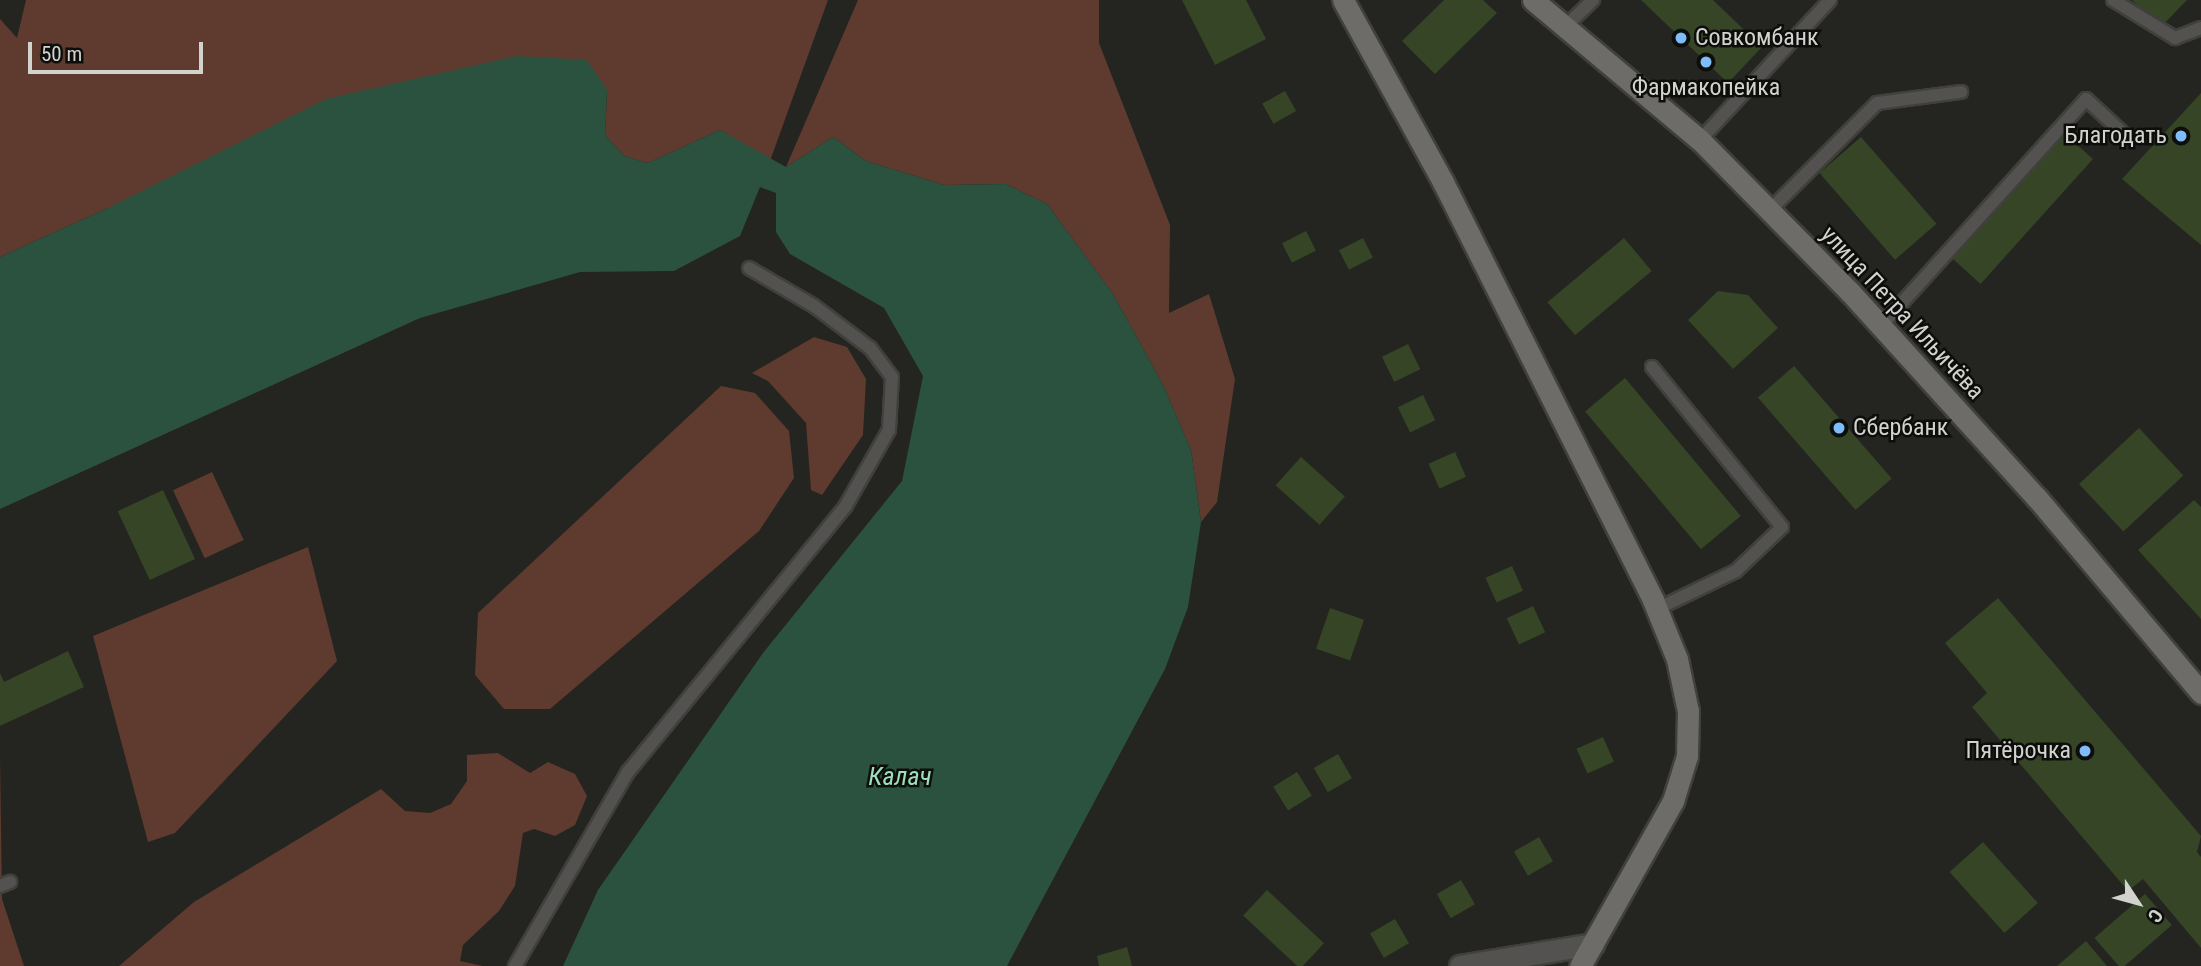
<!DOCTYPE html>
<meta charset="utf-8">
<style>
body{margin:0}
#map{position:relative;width:2201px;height:966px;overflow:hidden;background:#242420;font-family:"Roboto Condensed",sans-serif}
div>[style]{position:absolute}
.green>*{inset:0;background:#5e3b2e;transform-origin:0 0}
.water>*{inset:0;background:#2b523e}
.building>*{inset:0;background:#354525;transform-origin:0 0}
.roads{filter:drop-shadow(2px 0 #40403c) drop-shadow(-2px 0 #40403c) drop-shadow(0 2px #40403c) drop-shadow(0 -2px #40403c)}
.lane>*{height:12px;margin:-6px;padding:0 6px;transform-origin:6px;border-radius:6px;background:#535250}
.street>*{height:21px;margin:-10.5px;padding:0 10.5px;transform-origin:10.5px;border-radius:10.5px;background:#535250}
.secondary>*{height:21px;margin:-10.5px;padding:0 10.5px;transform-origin:10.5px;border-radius:10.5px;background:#6e6c69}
.dots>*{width:19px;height:19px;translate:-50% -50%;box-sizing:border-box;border:4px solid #0d0d0b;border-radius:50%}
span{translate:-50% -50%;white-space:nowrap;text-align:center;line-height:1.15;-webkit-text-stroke:5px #0d0d0b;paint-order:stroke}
.poi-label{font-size:24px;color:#d2d2cf}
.left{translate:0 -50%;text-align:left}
.right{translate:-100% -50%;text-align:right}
.street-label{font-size:24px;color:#d2d2cf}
.water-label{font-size:26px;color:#9cdfba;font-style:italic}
.north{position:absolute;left:2103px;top:868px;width:70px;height:70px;-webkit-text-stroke:5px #0d0d0b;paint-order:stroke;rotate:126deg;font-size:19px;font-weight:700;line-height:28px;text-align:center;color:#d2d2cf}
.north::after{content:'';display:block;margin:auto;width:24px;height:32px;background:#d2d2cf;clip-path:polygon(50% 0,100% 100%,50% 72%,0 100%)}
.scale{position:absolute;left:28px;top:42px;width:175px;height:32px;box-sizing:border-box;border:4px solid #d2d2cf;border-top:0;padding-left:9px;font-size:21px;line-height:24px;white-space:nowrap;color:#d2d2cf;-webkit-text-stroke:5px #0d0d0b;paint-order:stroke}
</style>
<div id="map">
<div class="green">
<i style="clip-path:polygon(26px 0,828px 0,770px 161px,720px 130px,648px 163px,624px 156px,605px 135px,607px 90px,108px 208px,0 257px,0 19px,17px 38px)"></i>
<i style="clip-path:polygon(858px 0,1099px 0,1099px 43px,1170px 225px,1169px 313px,1209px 294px,1235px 379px,1217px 502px,1201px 522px,1191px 450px,1164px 387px,1113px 294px,1047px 204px,1006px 184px,944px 185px,866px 161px,833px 137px,786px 167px)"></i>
<i style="clip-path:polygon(814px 337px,847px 347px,866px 379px,863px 435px,822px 495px,811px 490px,806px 423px,768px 381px,752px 373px)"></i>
<i style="clip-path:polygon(721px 386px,755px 393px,789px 431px,794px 478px,759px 531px,550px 709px,504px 709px,475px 675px,478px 613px)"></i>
<i style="left:212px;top:472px;width:75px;height:43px;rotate:65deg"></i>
<i style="clip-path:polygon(308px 547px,337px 661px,175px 833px,148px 842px,93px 636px)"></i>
<i style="clip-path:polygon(498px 753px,530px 773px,548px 762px,575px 774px,587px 796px,575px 825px,555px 836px,534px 829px,523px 833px,515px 886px,499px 911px,463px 945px,460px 961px,483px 966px,119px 966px,194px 902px,381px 789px,405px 811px,430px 813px,451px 804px,467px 781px,467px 755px)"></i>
<i style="clip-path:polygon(0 755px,2px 899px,24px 966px,0 966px)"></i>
</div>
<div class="water">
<i style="clip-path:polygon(517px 56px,587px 60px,607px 90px,605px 135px,624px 156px,648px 163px,720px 130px,786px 167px,833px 137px,866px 161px,944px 185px,1006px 184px,1047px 204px,1113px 294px,1164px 387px,1191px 450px,1201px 522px,1188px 607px,1165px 669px,1007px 966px,563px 966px,598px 890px,763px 653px,902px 481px,923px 376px,884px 308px,790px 254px,776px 232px,776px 193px,760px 187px,740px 236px,674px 271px,580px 272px,420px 318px,0 509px,0 257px,108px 208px,326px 99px)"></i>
</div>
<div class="building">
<i style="clip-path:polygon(1182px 0,1246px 0,1266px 39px,1215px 65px)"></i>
<i style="clip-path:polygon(1444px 0,1483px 0,1497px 13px,1435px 74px,1402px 41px)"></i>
<i style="clip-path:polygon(1641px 0,1713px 0,1762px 47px,1728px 83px)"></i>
<i style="clip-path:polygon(2132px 0,2187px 0,2160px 28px)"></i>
<i style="left:1285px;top:91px;width:23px;height:26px;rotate:61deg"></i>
<i style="clip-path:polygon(2201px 93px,2201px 245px,2122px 179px)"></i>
<i style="left:2064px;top:133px;width:39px;height:168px;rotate:42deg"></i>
<i style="left:1861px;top:137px;width:115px;height:55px;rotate:49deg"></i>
<i style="left:1306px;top:231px;width:22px;height:27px;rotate:63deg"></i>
<i style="left:1363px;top:238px;width:22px;height:27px;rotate:63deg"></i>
<i style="left:1624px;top:238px;width:43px;height:100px;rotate:50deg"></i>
<i style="clip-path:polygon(1718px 291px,1748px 295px,1778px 328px,1733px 369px,1688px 320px)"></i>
<i style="left:1408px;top:344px;width:28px;height:29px;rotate:64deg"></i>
<i style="left:1794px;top:366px;width:149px;height:48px;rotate:49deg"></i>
<i style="left:1625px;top:378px;width:180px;height:52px;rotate:50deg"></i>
<i style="left:1423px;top:395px;width:28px;height:28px;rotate:64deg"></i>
<i style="left:2139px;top:428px;width:65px;height:82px;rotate:47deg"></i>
<i style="left:1455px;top:452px;width:27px;height:29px;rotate:66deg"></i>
<i style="left:1301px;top:457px;width:59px;height:38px;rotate:42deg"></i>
<i style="left:163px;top:490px;width:76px;height:50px;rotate:65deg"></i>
<i style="clip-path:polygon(2194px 500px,2201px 507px,2201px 619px,2138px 550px)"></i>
<i style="left:1512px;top:566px;width:27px;height:29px;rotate:66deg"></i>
<i style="clip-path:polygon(1998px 598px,2201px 836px,2197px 852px,2201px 857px,2201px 948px,2143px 879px,2128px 891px,1972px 707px,1987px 693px,1945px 643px)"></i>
<i style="left:1533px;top:606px;width:29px;height:29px;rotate:65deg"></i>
<i style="left:1330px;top:608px;width:36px;height:43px;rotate:19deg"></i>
<i style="clip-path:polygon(68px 651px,84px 687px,0 726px,0 673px,4px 682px)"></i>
<i style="left:1603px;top:737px;width:27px;height:29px;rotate:66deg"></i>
<i style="left:1338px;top:754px;width:28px;height:28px;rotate:60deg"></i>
<i style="left:1297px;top:772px;width:28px;height:28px;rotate:58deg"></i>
<i style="left:1539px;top:837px;width:28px;height:29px;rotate:60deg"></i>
<i style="left:1983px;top:842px;width:82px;height:45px;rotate:48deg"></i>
<i style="left:1461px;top:880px;width:28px;height:28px;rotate:60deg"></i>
<i style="left:1267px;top:890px;width:78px;height:35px;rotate:43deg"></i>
<i style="left:2145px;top:894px;width:41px;height:67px;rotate:49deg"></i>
<i style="left:1395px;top:919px;width:28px;height:29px;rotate:60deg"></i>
<i style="clip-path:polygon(2086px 941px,2107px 966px,2057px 966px)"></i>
<i style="clip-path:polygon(1127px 947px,1132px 966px,1099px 966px,1097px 956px)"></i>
</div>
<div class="roads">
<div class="lane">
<i style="left:2113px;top:0;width:73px;rotate:31.5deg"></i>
<i style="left:2175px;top:38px;width:28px;rotate:-21deg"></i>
<i style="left:1565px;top:27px;width:39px;rotate:-44deg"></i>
<i style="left:1700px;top:140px;width:191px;rotate:-47.1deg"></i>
<i style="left:1770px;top:210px;width:151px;rotate:-45deg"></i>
<i style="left:1877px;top:103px;width:85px;rotate:-7.5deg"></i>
<i style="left:1881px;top:326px;width:306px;rotate:-47.9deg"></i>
<i style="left:2086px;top:99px;width:53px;rotate:42.7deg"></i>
<i style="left:1652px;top:367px;width:206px;rotate:50.9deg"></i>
<i style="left:1782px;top:527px;width:64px;rotate:136.3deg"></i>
<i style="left:1736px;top:571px;width:88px;rotate:154.3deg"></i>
<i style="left:0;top:886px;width:11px;rotate:-22deg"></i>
<i style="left:515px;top:966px;width:225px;rotate:-59.8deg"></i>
<i style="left:628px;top:772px;width:343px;rotate:-50.7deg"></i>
<i style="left:845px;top:507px;width:89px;rotate:-60.3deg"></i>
<i style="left:889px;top:430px;width:53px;rotate:-86.8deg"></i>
<i style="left:892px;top:377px;width:36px;rotate:-127deg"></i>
<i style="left:870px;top:348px;width:70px;rotate:-143.1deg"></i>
<i style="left:814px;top:306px;width:75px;rotate:-149.7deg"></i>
</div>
<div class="street">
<i style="left:1460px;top:966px;width:135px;rotate:-9.4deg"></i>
</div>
<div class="secondary">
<i style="left:1343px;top:0;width:208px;rotate:61.2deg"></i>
<i style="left:1443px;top:182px;width:468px;rotate:63.3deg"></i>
<i style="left:1653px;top:600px;width:64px;rotate:67.9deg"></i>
<i style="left:1677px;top:659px;width:53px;rotate:78.1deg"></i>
<i style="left:1688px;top:711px;width:45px;rotate:91.3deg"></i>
<i style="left:1687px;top:756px;width:47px;rotate:107.3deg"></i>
<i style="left:1673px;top:801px;width:189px;rotate:119.4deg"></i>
<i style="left:1533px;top:0;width:218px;rotate:40deg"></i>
<i style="left:1700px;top:140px;width:214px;rotate:45.4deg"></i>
<i style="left:1850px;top:292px;width:278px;rotate:47.8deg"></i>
<i style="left:2037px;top:498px;width:255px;rotate:49.9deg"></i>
</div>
</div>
<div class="dots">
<i style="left:1681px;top:38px;background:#7ebdf9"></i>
<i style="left:1706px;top:62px;background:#7ebdf9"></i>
<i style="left:2181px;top:136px;background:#7ebdf9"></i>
<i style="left:1839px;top:428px;background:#7ebdf9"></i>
<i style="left:2085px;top:751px;background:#7ebdf9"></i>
</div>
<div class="poi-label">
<span class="left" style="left:1695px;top:38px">Совкомбанк</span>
<span style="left:1706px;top:88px">Фармакопейка</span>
<span class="right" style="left:2167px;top:136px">Благодать</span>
<span class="left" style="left:1853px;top:428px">Сбербанк</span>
<span class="right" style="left:2071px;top:751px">Пятёрочка</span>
</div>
<div class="street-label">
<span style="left:1902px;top:313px;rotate:47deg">улица Петра Ильичёва</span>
</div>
<div class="water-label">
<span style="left:900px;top:777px">Калач</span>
</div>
<div class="north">С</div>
<div class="scale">50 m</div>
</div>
